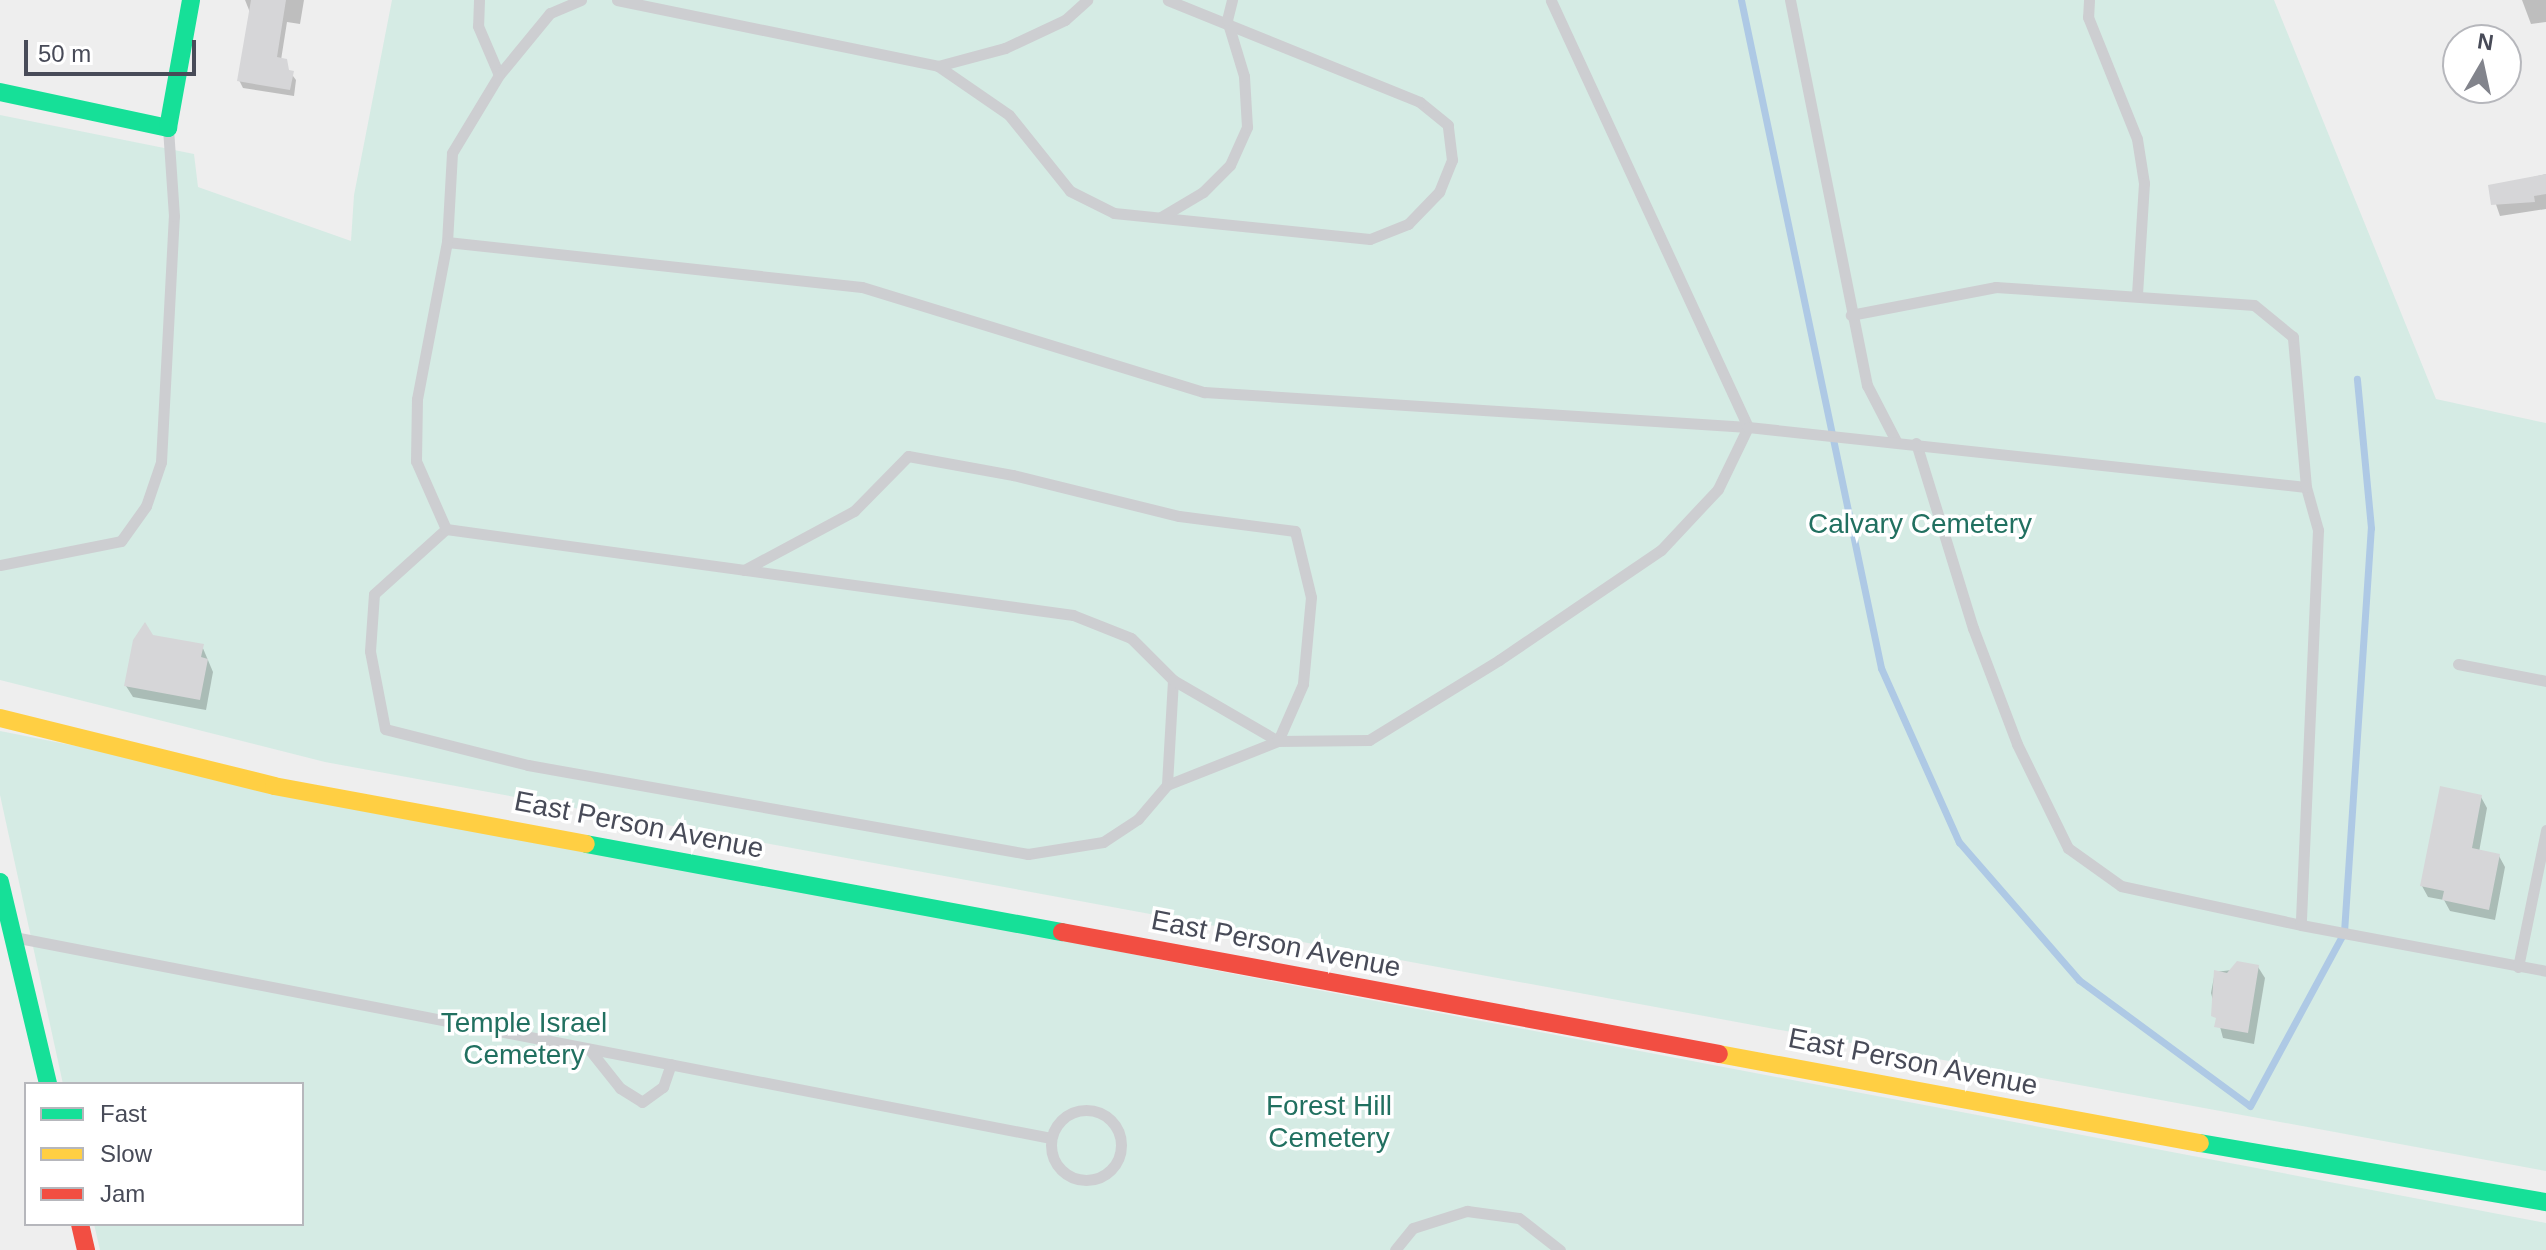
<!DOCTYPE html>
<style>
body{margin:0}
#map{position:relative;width:2546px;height:1250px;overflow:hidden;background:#eee;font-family:Helvetica,sans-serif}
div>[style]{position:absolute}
.green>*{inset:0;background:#d5ebe4}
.shadow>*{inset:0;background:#0003}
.stream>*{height:7px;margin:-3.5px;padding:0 3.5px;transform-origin:3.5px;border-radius:3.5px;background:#aec9e5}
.building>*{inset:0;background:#d6d6d8}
.lane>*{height:11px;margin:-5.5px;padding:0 5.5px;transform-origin:5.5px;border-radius:5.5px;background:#cdced1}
.lane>.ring{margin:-5.5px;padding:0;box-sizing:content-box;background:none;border:11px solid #cdced1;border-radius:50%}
.fast>*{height:18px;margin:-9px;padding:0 9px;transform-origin:9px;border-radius:9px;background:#16e098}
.slow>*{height:18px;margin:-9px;padding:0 9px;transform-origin:9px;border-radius:9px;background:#ffcf43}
.jam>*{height:18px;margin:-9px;padding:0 9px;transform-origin:9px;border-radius:9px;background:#f24e42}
span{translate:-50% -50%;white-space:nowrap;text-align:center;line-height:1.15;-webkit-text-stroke:7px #fff;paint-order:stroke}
.park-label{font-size:28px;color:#217060}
.street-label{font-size:28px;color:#484b58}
.legend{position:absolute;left:24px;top:1082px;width:280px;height:144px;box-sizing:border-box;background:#fff;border:2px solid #b6b7bc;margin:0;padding:10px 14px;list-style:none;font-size:24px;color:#484b58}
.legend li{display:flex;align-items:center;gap:16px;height:40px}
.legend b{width:40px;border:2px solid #b6b7bc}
.north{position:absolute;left:2442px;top:24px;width:80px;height:80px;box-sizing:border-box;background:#fff;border:2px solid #b6b7bc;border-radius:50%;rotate:9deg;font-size:22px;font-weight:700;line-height:32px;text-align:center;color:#484b58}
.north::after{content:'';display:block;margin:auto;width:28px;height:36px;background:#82848c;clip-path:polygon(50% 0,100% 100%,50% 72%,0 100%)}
.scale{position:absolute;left:24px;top:40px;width:172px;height:36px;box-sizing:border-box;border:4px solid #484b58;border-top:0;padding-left:10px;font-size:24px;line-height:28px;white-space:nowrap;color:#484b58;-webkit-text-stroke:6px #fff;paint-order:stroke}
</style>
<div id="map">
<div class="green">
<i style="clip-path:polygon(392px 0,2274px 0,2436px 399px,2546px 423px,2546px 1171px,325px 762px,0 680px,0 115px,194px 154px,198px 187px,351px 241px,354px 195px)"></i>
<i style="clip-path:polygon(0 731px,1223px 972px,2546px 1223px,2546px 1250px,100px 1250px,94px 1224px,302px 1224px,302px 1084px,63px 1084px,0 795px)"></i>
</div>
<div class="shadow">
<i style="clip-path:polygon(245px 0,304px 0,300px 24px,287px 22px,281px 60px,296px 80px,294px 96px,243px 88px,239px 80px,251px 15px)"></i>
<i style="clip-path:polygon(2522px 0,2546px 0,2546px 22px,2531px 24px)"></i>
<i style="clip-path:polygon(2546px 174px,2546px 209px,2500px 216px,2490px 187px)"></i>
<i style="clip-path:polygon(202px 646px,213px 672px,206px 710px,133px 697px,126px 686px)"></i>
<i style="clip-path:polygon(2481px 797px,2487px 808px,2479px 852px,2499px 856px,2505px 867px,2495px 920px,2450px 911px,2444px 900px,2428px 897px,2422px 886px)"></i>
<i style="clip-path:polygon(2258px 967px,2265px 978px,2254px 1044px,2223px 1038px,2211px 993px,2215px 972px)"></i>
</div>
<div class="stream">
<i style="left:1741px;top:0;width:683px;rotate:78.16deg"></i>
<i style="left:1881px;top:668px;width:191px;rotate:65.9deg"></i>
<i style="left:1959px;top:842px;width:183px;rotate:49deg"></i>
<i style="left:2079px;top:980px;width:212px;rotate:36.4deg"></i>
<i style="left:2250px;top:1106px;width:198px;rotate:-61.6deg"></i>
<i style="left:2344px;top:932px;width:405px;rotate:-86.2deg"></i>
<i style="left:2371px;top:528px;width:150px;rotate:-95.4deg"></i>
</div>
<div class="building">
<i style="clip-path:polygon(251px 0,286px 0,277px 57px,287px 59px,289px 70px,294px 71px,290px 90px,237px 81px)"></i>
<i style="clip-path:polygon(2546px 174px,2546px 194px,2534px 196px,2535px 202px,2491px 205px,2488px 185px)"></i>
<i style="clip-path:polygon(145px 622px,153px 635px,204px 644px,201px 657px,208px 659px,200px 700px,124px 686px,133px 640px)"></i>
<i style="clip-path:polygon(2440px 786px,2482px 795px,2472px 848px,2500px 854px,2489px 910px,2442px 900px,2444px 891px,2420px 886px)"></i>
<i style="clip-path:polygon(2237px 961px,2259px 965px,2248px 1033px,2214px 1027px,2216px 1018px,2211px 1016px,2214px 970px,2227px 973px)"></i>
</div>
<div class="lane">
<i style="left:479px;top:0;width:26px;rotate:92deg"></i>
<i style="left:478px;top:26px;width:53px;rotate:66.8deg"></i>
<i style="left:581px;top:0;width:34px;rotate:157deg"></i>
<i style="left:550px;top:13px;width:80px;rotate:129.4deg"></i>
<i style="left:499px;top:75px;width:91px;rotate:121.1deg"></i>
<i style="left:452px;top:153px;width:89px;rotate:93.2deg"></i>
<i style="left:447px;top:242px;width:417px;rotate:6.2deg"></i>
<i style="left:862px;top:287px;width:358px;rotate:17.1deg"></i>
<i style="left:1204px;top:392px;width:545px;rotate:3.68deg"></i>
<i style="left:1748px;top:427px;width:470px;rotate:-114.8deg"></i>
<i style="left:617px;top:0;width:328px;rotate:11.6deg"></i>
<i style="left:938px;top:66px;width:86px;rotate:34.6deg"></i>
<i style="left:1009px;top:115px;width:97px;rotate:51.2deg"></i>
<i style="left:1070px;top:191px;width:49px;rotate:26.6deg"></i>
<i style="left:1114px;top:213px;width:257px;rotate:5.8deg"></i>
<i style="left:1370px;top:239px;width:41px;rotate:-21.5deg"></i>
<i style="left:1408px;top:224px;width:45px;rotate:-45.9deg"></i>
<i style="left:1439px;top:192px;width:35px;rotate:-68deg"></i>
<i style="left:1452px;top:160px;width:35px;rotate:-97deg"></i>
<i style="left:1448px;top:125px;width:36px;rotate:-141deg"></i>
<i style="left:1420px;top:102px;width:272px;rotate:-158deg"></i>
<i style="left:1790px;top:0;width:393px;rotate:78.7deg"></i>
<i style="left:1867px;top:385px;width:63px;rotate:62.6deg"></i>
<i style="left:2089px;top:0;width:17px;rotate:93deg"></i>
<i style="left:2088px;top:17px;width:131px;rotate:68.1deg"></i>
<i style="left:2137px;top:139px;width:45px;rotate:81deg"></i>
<i style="left:2144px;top:183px;width:112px;rotate:93.6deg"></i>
<i style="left:938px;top:66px;width:69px;rotate:-15deg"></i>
<i style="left:1005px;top:48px;width:66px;rotate:-25deg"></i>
<i style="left:1065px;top:20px;width:30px;rotate:-42deg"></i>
<i style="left:1161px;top:217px;width:49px;rotate:-30.8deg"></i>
<i style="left:1203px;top:192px;width:38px;rotate:-45deg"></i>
<i style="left:1230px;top:165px;width:42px;rotate:-65.9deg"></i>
<i style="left:1247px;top:127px;width:51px;rotate:-93.4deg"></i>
<i style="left:1244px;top:76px;width:59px;rotate:-106.9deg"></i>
<i style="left:1227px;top:20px;width:21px;rotate:-76deg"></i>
<i style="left:1916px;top:443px;width:194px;rotate:72.9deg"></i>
<i style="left:1973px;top:628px;width:124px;rotate:69.2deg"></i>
<i style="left:2017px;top:744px;width:116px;rotate:63.9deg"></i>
<i style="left:2068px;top:848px;width:65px;rotate:35.6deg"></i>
<i style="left:2121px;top:886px;width:184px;rotate:12.2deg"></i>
<i style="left:2306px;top:487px;width:45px;rotate:74.4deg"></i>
<i style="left:2318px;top:530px;width:395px;rotate:92.5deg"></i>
<i style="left:2301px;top:925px;width:249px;rotate:10.6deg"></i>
<i style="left:446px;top:529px;width:633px;rotate:7.81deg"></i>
<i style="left:1073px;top:615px;width:62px;rotate:21.6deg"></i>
<i style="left:1131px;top:638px;width:59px;rotate:45deg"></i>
<i style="left:1173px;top:680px;width:105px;rotate:93.3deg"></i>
<i style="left:1167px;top:785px;width:45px;rotate:130.5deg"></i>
<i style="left:1138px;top:819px;width:42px;rotate:146.7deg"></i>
<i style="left:1103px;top:842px;width:76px;rotate:170.9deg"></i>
<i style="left:1028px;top:854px;width:508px;rotate:-169.91deg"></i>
<i style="left:528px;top:765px;width:147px;rotate:-165.9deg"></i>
<i style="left:385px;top:729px;width:79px;rotate:-100.9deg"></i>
<i style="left:370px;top:651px;width:57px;rotate:-86deg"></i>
<i style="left:374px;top:594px;width:97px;rotate:-42.1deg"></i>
<i style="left:446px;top:529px;width:74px;rotate:-113.8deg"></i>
<i style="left:416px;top:461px;width:62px;rotate:-89.1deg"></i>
<i style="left:417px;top:399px;width:160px;rotate:-79.2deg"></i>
<i style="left:0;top:565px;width:123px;rotate:-11.2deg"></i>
<i style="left:121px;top:541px;width:43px;rotate:-54.5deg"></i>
<i style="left:146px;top:506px;width:46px;rotate:-71.2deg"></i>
<i style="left:161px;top:462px;width:246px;rotate:-87deg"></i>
<i style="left:174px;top:216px;width:87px;rotate:-93.9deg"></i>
<i style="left:744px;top:570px;width:125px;rotate:-28.2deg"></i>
<i style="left:854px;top:511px;width:77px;rotate:-45.5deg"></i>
<i style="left:908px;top:456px;width:107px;rotate:10.3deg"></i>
<i style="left:1013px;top:475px;width:171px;rotate:13.9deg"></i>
<i style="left:1179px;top:516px;width:117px;rotate:7.4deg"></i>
<i style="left:1295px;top:531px;width:68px;rotate:76.4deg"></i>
<i style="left:1311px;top:597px;width:87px;rotate:95.3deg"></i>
<i style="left:1303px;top:684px;width:62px;rotate:113.7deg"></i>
<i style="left:1278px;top:741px;width:121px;rotate:-149.8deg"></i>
<i style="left:2458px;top:664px;width:90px;rotate:10.9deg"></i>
<i style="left:1167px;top:785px;width:119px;rotate:-21.6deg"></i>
<i style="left:1278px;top:741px;width:91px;rotate:-0.6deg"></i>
<i style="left:1369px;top:740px;width:153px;rotate:-31.6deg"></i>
<i style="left:1499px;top:660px;width:196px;rotate:-34.2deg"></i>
<i style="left:1661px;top:550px;width:83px;rotate:-46.9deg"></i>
<i style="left:1718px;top:489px;width:69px;rotate:-64.2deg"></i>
<i style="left:1748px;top:427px;width:561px;rotate:6.14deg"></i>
<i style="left:2306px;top:487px;width:151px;rotate:-95deg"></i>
<i style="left:2293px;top:337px;width:50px;rotate:-140.6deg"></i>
<i style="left:2254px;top:305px;width:259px;rotate:-176deg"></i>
<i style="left:1996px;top:287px;width:148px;rotate:169.1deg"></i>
<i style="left:19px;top:938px;width:1051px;rotate:10.97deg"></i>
<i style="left:2518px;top:967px;width:140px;rotate:-78.4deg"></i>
<i style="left:589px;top:1049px;width:50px;rotate:51.5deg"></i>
<i style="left:620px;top:1088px;width:26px;rotate:32deg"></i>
<i style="left:642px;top:1102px;width:26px;rotate:-36deg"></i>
<i style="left:663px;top:1087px;width:24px;rotate:-71deg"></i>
<i class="ring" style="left:1051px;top:1110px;width:59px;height:59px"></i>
<i style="left:1395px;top:1250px;width:28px;rotate:-51deg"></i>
<i style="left:1413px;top:1228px;width:57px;rotate:-17.5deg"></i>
<i style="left:1467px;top:1211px;width:52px;rotate:7.7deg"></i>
<i style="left:1519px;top:1218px;width:52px;rotate:38deg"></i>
</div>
<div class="fast">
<i style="left:0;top:92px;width:172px;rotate:12.1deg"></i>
<i style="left:168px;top:128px;width:130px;rotate:-79.8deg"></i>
<i style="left:586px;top:844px;width:484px;rotate:10.5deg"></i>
<i style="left:0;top:882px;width:208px;rotate:76.6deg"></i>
<i style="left:2200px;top:1143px;width:351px;rotate:9.7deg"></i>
</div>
<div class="slow">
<i style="left:0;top:718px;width:282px;rotate:13.9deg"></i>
<i style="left:274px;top:786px;width:317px;rotate:10.5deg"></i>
<i style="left:1719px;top:1054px;width:489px;rotate:10.5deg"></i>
</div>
<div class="jam">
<i style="left:1062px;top:932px;width:668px;rotate:10.52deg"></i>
<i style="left:80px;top:1224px;width:27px;rotate:77deg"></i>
</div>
<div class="park-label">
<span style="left:1920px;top:524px">Calvary Cemetery</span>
<span style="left:524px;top:1039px">Temple Israel<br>Cemetery</span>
<span style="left:1329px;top:1122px">Forest Hill<br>Cemetery</span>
</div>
<div class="street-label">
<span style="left:639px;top:825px;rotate:11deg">East Person Avenue</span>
<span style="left:1276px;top:944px;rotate:11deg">East Person Avenue</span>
<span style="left:1913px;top:1062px;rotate:11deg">East Person Avenue</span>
</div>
<ul class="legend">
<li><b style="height:10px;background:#16e098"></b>Fast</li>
<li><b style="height:10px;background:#ffcf43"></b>Slow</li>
<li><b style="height:10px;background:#f24e42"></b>Jam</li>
</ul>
<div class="north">N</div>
<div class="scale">50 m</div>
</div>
